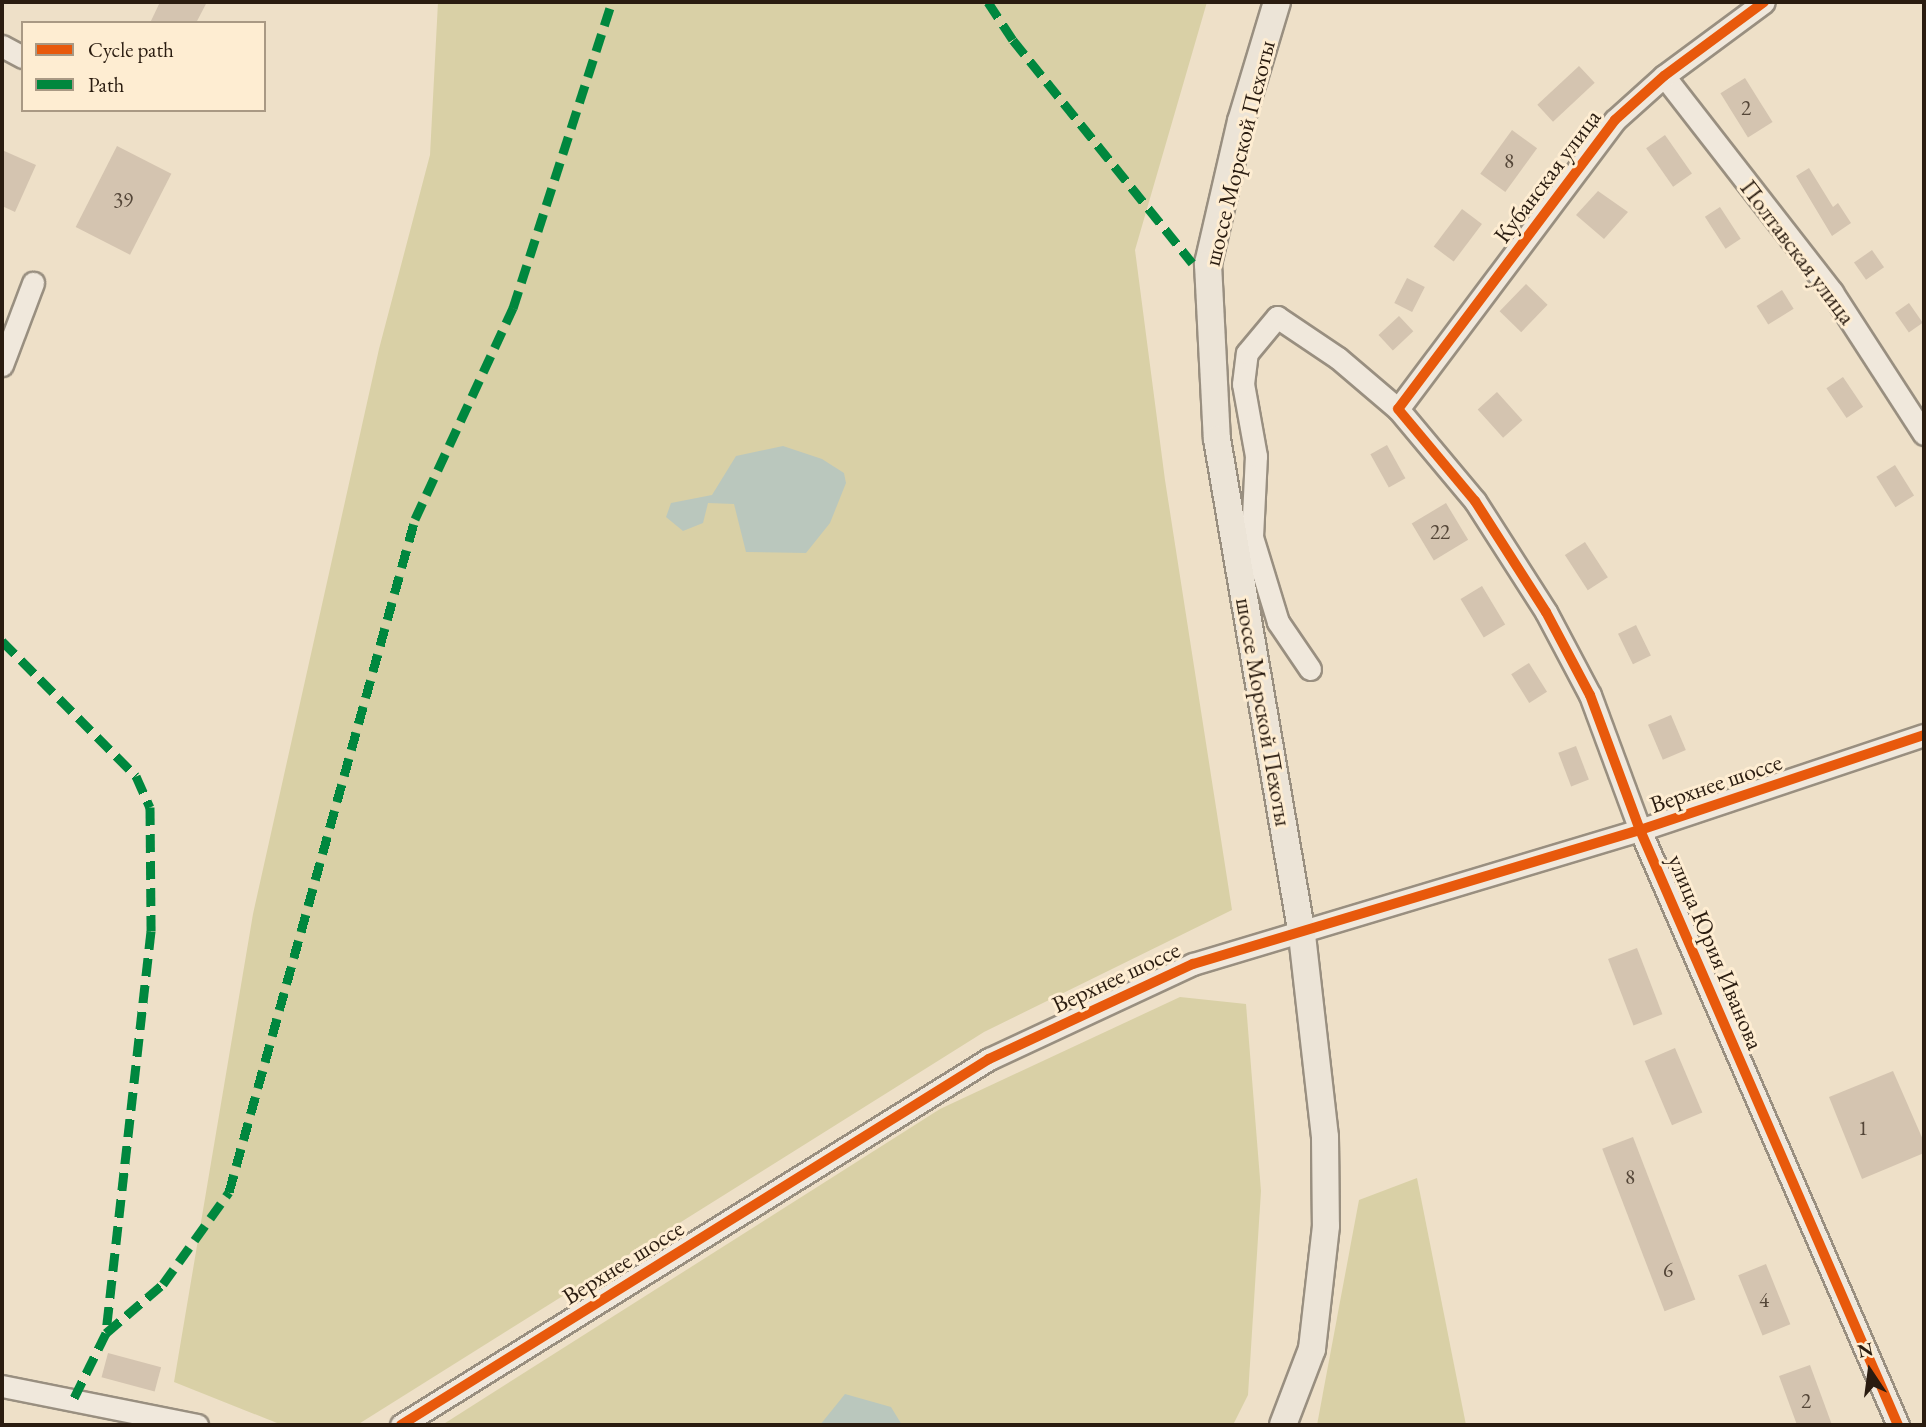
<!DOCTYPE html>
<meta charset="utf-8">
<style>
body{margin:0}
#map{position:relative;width:1926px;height:1427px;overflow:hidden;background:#eee0c8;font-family:"EB Garamond",serif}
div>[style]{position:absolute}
.green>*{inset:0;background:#d9d0a6}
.water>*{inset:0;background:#bac7bd}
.building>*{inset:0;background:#d4c4b0;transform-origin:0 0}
.roads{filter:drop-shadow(2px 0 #998f80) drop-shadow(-2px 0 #998f80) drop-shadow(0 2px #998f80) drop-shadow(0 -2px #998f80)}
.minor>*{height:21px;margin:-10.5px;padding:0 10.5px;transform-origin:10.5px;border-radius:10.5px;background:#f0e8dc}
.major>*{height:26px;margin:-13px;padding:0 13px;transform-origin:13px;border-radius:13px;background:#ece4d7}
.quiet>*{height:9px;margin-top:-4.5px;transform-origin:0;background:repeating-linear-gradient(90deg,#00873e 0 18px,transparent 0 27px)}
.cycleway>*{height:10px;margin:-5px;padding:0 5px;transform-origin:5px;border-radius:5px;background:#e8590c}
span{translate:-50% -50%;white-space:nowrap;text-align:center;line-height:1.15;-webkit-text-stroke:6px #feedd2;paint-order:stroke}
.number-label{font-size:21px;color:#544638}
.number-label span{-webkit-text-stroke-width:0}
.street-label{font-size:24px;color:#2a1c10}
.frame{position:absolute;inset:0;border:4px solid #2a1c10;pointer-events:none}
.legend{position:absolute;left:21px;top:21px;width:245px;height:91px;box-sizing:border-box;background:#feedd2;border:2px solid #a99984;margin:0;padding:9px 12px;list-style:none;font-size:21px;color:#2a1c10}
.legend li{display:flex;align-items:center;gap:14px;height:35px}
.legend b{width:35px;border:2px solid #a99984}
.north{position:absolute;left:1835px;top:1336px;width:70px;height:70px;-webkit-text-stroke:5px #feedd2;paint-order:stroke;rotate:347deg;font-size:19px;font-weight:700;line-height:28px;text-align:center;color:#2a1c10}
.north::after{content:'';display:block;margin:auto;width:24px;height:32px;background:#2a1c10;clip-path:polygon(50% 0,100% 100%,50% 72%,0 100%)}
</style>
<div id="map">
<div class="green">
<i style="clip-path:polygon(438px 2px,1207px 2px,1135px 250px,1165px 480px,1232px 910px,984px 1032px,357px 1425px,282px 1425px,174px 1382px,253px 914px,379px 349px,430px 155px)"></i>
<i style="clip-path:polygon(1180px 997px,1246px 1004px,1261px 1191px,1248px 1395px,1233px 1425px,442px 1425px,940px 1109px)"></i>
<i style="clip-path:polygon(1417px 1178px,1466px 1425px,1317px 1425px,1359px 1200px)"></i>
</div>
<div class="water">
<i style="clip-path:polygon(783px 446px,822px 459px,844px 473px,846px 483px,830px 523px,806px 553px,746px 552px,734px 504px,708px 503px,703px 523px,683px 531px,666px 517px,671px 503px,712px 495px,736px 456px)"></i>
<i style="clip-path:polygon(845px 1394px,891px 1407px,902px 1425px,820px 1425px)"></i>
</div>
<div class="building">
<i style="clip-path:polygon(160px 2px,207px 2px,196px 23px,150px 23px)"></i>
<i style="left:1579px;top:66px;width:23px;height:57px;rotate:47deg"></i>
<i style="left:1745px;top:78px;width:52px;height:29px;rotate:58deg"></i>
<i style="left:1512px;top:130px;width:31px;height:54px;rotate:36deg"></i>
<i style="left:1665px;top:135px;width:47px;height:23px;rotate:55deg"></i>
<i style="left:117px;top:146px;width:61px;height:91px;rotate:27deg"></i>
<i style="clip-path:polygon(2px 150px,36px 165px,15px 212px,2px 206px)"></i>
<i style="clip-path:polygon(1809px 168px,1833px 207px,1838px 203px,1851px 223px,1832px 236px,1796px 176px)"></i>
<i style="clip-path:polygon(1598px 191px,1628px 212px,1604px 239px,1576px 215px)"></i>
<i style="left:1720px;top:207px;width:38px;height:18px;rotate:57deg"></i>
<i style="left:1462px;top:209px;width:25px;height:47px;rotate:37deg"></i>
<i style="left:1872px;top:250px;width:21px;height:22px;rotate:55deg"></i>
<i style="left:1407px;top:278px;width:20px;height:28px;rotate:27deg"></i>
<i style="left:1526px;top:284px;width:30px;height:38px;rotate:44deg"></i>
<i style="left:1782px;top:290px;width:22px;height:30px;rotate:58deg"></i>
<i style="left:1909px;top:303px;width:24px;height:17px;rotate:55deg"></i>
<i style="left:1399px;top:316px;width:21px;height:28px;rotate:47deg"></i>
<i style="left:1843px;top:377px;width:36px;height:20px;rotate:56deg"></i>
<i style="left:1497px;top:392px;width:38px;height:26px;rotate:48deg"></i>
<i style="left:1387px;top:445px;width:38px;height:19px;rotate:61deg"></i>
<i style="left:1895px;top:465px;width:36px;height:22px;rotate:58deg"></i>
<i style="left:1446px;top:503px;width:43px;height:40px;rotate:59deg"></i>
<i style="left:1585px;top:542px;width:42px;height:24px;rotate:57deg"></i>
<i style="left:1482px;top:586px;width:45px;height:25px;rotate:59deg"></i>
<i style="left:1636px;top:625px;width:34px;height:20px;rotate:64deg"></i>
<i style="left:1529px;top:663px;width:34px;height:21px;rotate:58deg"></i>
<i style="left:1671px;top:715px;width:38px;height:25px;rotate:67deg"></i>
<i style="left:1576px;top:746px;width:36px;height:19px;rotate:69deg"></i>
<i style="left:1637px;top:948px;width:71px;height:31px;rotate:69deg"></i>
<i style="left:1675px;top:1048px;width:70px;height:33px;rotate:67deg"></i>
<i style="clip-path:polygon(1893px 1071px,1924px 1142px,1924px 1153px,1862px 1179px,1829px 1097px)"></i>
<i style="left:1633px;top:1137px;width:174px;height:33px;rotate:69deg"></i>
<i style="left:1766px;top:1264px;width:65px;height:30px;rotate:68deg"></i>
<i style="left:108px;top:1353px;width:55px;height:25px;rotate:15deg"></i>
<i style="clip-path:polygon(1810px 1365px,1832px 1425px,1797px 1425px,1779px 1376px)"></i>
</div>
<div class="roads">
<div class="minor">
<i style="left:2px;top:46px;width:24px;rotate:28deg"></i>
<i style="left:1664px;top:76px;width:274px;rotate:52.1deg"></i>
<i style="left:1832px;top:292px;width:169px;rotate:57.1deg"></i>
<i style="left:2px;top:365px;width:88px;rotate:-69.3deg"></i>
<i style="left:1398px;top:409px;width:361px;rotate:-53.1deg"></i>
<i style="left:1615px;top:120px;width:66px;rotate:-41.9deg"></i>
<i style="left:1664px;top:76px;width:124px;rotate:-36.5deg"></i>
<i style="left:1310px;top:669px;width:57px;rotate:-124.2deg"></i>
<i style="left:1278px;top:622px;width:89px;rotate:-107deg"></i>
<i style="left:1252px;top:537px;width:81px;rotate:-87.2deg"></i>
<i style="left:1256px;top:456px;width:73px;rotate:-100.2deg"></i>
<i style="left:1243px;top:384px;width:31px;rotate:-83deg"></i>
<i style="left:1247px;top:353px;width:47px;rotate:-50.2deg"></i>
<i style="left:1277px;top:317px;width:73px;rotate:33.9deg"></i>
<i style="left:1338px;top:358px;width:79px;rotate:40.4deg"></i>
<i style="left:1398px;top:409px;width:120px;rotate:50.1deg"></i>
<i style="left:1475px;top:501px;width:132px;rotate:57.4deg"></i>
<i style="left:1546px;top:612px;width:94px;rotate:62.1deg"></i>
<i style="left:1590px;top:695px;width:144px;rotate:69.7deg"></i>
<i style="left:1640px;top:830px;width:649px;rotate:66.56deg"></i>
<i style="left:2px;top:1386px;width:199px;rotate:11.3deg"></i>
<i style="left:401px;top:1425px;width:693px;rotate:-31.9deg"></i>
<i style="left:989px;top:1059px;width:225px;rotate:-25deg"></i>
<i style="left:1193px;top:964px;width:467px;rotate:-16.7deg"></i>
<i style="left:1640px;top:830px;width:299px;rotate:-18.5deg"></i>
</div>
<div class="major">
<i style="left:1277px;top:2px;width:124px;rotate:106.8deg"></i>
<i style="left:1241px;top:121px;width:147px;rotate:103deg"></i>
<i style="left:1208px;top:264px;width:175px;rotate:87.1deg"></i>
<i style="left:1217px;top:439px;width:503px;rotate:80.28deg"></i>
<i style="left:1302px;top:935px;width:203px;rotate:83.5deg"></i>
<i style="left:1325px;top:1137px;width:89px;rotate:89.4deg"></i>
<i style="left:1326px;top:1226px;width:124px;rotate:96.5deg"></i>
<i style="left:1312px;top:1349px;width:81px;rotate:110.9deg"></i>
</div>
</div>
<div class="quiet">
<i style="left:988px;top:2px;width:45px;rotate:56.7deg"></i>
<i style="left:1013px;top:40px;width:286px;rotate:51.2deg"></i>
<i style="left:2px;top:641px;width:190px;rotate:45.2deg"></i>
<i style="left:136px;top:776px;width:34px;rotate:66deg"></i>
<i style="left:150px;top:807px;width:124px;rotate:89.5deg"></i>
<i style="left:151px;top:931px;width:405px;rotate:96.4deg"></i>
<i style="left:106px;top:1333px;width:75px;rotate:116.2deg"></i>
<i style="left:106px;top:1333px;width:75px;rotate:-40.7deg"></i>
<i style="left:163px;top:1284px;width:113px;rotate:-54.3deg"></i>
<i style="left:229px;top:1192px;width:698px;rotate:-74.55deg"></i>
<i style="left:415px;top:519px;width:233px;rotate:-65.1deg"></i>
<i style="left:513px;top:308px;width:322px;rotate:-72.1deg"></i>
</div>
<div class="cycleway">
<i style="left:1764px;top:2px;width:124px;rotate:143.5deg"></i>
<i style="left:1664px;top:76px;width:66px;rotate:138.1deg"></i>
<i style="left:1615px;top:120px;width:361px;rotate:126.9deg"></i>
<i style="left:1398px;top:409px;width:120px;rotate:50.1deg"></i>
<i style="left:1475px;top:501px;width:132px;rotate:57.4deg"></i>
<i style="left:1546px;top:612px;width:94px;rotate:62.1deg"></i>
<i style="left:1590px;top:695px;width:144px;rotate:69.7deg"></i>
<i style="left:1640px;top:830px;width:649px;rotate:66.56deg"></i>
<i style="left:401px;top:1425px;width:693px;rotate:-31.9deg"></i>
<i style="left:989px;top:1059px;width:225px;rotate:-25deg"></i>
<i style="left:1193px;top:964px;width:467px;rotate:-16.7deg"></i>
<i style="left:1640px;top:830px;width:299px;rotate:-18.5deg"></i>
</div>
<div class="number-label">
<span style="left:1746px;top:108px">2</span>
<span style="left:1509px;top:161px">8</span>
<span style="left:123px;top:200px">39</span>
<span style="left:1440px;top:532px">22</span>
<span style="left:1863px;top:1128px">1</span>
<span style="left:1630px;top:1177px">8</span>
<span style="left:1668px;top:1270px">6</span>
<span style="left:1764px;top:1300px">4</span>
<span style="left:1806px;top:1401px">2</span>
</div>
<div class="street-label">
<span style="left:1239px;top:153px;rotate:-76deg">шоссе Морской Пехоты</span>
<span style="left:1547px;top:176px;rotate:-53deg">Кубанская улица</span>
<span style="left:1798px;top:252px;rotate:53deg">Полтавская улица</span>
<span style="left:1264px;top:712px;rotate:80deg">шоссе Морской Пехоты</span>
<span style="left:1716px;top:783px;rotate:-19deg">Верхнее шоссе</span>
<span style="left:1716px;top:952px;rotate:67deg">улица Юрия Иванова</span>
<span style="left:1116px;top:977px;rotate:-25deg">Верхнее шоссе</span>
<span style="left:623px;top:1262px;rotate:-32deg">Верхнее шоссе</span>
</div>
<div class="frame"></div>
<ul class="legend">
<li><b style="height:9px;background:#e8590c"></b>Cycle path</li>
<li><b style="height:9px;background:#00873e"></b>Path</li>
</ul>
<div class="north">N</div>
</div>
